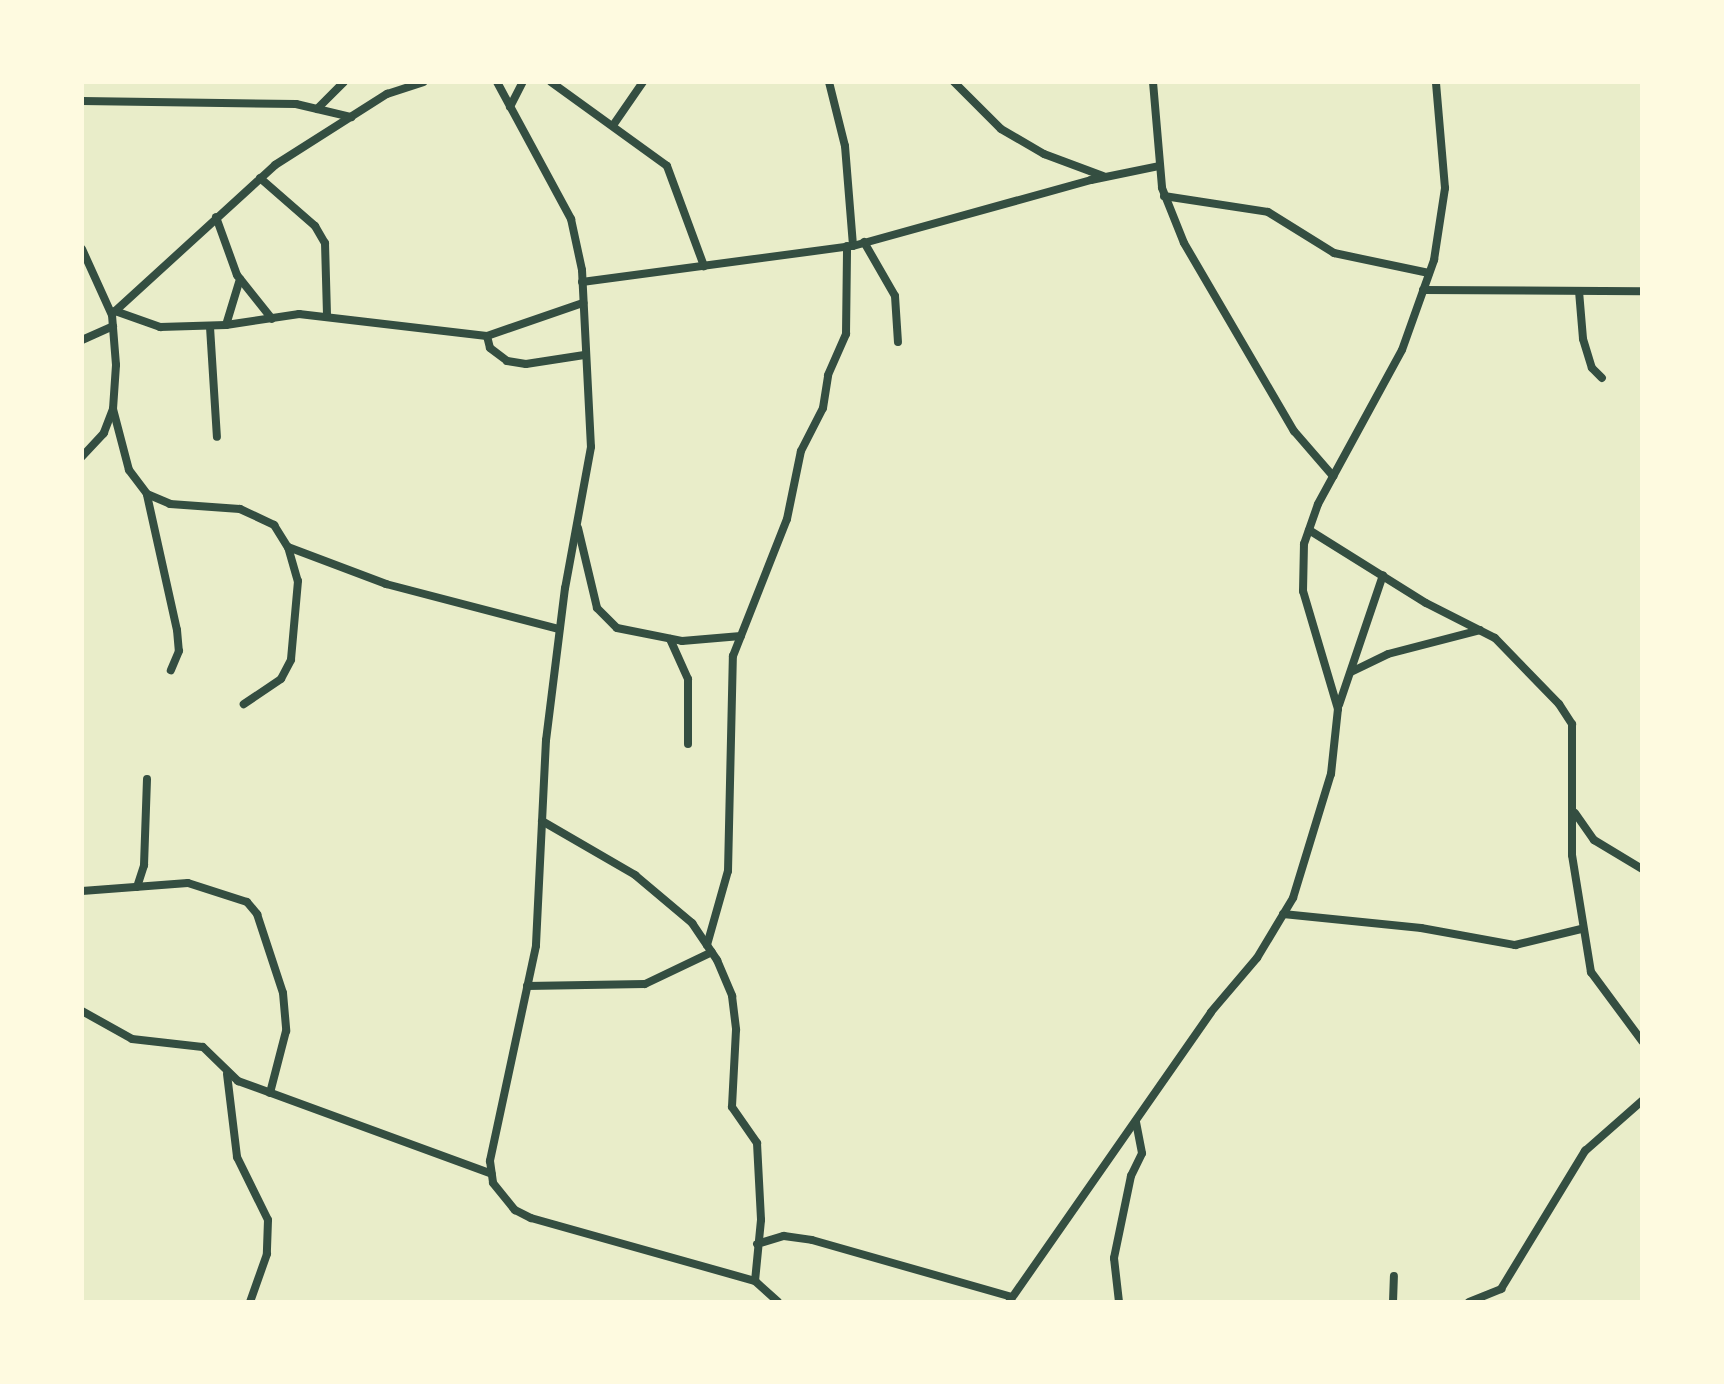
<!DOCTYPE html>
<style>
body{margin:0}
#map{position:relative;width:1724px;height:1384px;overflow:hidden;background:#e9edc9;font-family:"Asap Condensed",sans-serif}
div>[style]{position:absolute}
.minor>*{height:8px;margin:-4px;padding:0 4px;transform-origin:4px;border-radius:4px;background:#344e41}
span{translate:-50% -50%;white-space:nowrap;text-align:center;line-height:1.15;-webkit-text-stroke:6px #fefae0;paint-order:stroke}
.frame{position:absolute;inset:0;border:84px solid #fefae0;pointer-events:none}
</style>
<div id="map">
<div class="minor">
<i style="left:497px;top:82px;width:156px;rotate:61.6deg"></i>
<i style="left:571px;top:219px;width:52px;rotate:77.8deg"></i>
<i style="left:582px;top:270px;width:177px;rotate:87.1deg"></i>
<i style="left:591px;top:447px;width:143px;rotate:100.4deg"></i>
<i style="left:565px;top:588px;width:153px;rotate:97.1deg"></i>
<i style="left:546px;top:740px;width:206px;rotate:92.8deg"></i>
<i style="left:536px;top:946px;width:220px;rotate:102.1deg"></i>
<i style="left:490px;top:1161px;width:22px;rotate:82deg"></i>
<i style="left:493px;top:1183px;width:35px;rotate:51deg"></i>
<i style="left:515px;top:1210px;width:18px;rotate:27deg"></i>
<i style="left:531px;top:1218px;width:233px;rotate:15.7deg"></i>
<i style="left:755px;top:1281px;width:31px;rotate:42deg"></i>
<i style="left:551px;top:82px;width:143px;rotate:35.9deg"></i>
<i style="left:667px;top:166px;width:107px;rotate:69.7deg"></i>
<i style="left:829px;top:82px;width:66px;rotate:76deg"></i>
<i style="left:845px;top:146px;width:100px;rotate:85.4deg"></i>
<i style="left:954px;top:82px;width:66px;rotate:45deg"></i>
<i style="left:1001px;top:129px;width:50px;rotate:30.2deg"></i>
<i style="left:1044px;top:154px;width:63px;rotate:20.4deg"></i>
<i style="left:1153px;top:82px;width:106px;rotate:85.1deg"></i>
<i style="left:1162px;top:188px;width:59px;rotate:68.2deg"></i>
<i style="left:1184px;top:243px;width:218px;rotate:59.7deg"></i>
<i style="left:1294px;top:431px;width:60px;rotate:49.1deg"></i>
<i style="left:82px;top:101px;width:214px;rotate:0.8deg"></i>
<i style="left:296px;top:104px;width:57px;rotate:13.3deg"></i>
<i style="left:510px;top:107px;width:28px;rotate:-63deg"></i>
<i style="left:317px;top:109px;width:38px;rotate:-45deg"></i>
<i style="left:614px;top:124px;width:51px;rotate:-55.4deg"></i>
<i style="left:260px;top:178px;width:73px;rotate:41.1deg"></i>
<i style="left:315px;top:226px;width:20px;rotate:60deg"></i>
<i style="left:325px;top:243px;width:72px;rotate:88.4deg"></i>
<i style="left:1164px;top:196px;width:105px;rotate:8.7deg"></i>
<i style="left:1268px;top:212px;width:78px;rotate:31.8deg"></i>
<i style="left:1334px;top:253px;width:97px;rotate:11.9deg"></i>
<i style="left:216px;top:217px;width:62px;rotate:70.1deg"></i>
<i style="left:237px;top:275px;width:56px;rotate:51.5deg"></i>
<i style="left:864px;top:242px;width:62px;rotate:60.1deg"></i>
<i style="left:895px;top:296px;width:46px;rotate:86.3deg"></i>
<i style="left:82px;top:249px;width:72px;rotate:65.6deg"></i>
<i style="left:112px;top:315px;width:50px;rotate:85.4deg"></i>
<i style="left:116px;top:365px;width:44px;rotate:93.9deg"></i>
<i style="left:113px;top:409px;width:26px;rotate:111deg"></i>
<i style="left:104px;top:433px;width:33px;rotate:133deg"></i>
<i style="left:582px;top:282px;width:273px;rotate:-7.6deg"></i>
<i style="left:853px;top:246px;width:247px;rotate:-15.5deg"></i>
<i style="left:1091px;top:180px;width:69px;rotate:-11.6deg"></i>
<i style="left:1423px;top:290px;width:219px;rotate:0.3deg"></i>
<i style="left:1579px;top:291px;width:48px;rotate:85.2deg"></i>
<i style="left:1583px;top:339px;width:30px;rotate:73deg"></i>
<i style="left:1592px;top:368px;width:14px;rotate:45deg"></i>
<i style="left:115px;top:311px;width:48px;rotate:19.6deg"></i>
<i style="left:160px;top:327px;width:66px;rotate:-1.7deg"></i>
<i style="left:226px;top:325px;width:74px;rotate:-8.6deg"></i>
<i style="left:299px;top:314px;width:189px;rotate:6.7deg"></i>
<i style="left:487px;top:336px;width:102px;rotate:-19deg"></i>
<i style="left:112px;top:314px;width:221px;rotate:-42.4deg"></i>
<i style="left:275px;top:165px;width:133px;rotate:-32.4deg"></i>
<i style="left:387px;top:94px;width:38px;rotate:-18deg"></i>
<i style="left:226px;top:325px;width:48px;rotate:-73.1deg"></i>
<i style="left:210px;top:327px;width:110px;rotate:86.4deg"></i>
<i style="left:487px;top:336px;width:12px;rotate:76deg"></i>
<i style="left:490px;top:348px;width:21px;rotate:37deg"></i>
<i style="left:507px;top:361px;width:19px;rotate:9deg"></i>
<i style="left:526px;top:364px;width:59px;rotate:-8.8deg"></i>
<i style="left:82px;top:340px;width:34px;rotate:-24deg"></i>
<i style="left:113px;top:409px;width:63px;rotate:75.3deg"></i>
<i style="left:129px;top:470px;width:30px;rotate:53deg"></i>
<i style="left:147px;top:494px;width:25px;rotate:23deg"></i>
<i style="left:170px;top:504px;width:70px;rotate:4.1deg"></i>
<i style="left:240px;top:509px;width:38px;rotate:25deg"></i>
<i style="left:274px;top:525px;width:26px;rotate:58deg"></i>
<i style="left:288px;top:547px;width:35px;rotate:74deg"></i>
<i style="left:298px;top:581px;width:79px;rotate:95.1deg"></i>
<i style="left:291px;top:660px;width:21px;rotate:118deg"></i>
<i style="left:281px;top:679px;width:45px;rotate:146deg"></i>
<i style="left:147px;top:495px;width:138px;rotate:77.5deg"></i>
<i style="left:177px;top:630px;width:21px;rotate:85deg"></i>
<i style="left:179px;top:651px;width:21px;rotate:113deg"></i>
<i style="left:578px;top:528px;width:82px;rotate:76.6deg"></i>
<i style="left:597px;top:608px;width:28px;rotate:45deg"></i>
<i style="left:617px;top:628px;width:66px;rotate:11.3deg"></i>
<i style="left:682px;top:641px;width:59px;rotate:-4.8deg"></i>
<i style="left:1309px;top:530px;width:138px;rotate:32deg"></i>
<i style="left:1426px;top:603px;width:77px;rotate:26.9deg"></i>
<i style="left:1495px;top:638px;width:92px;rotate:45.9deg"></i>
<i style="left:1559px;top:704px;width:24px;rotate:57deg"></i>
<i style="left:1572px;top:724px;width:131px;rotate:90deg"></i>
<i style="left:1572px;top:855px;width:119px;rotate:80.8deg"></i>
<i style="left:1591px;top:972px;width:86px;rotate:53.5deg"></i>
<i style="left:288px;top:547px;width:105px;rotate:20.7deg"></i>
<i style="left:386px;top:584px;width:179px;rotate:14.6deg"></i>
<i style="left:670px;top:639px;width:44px;rotate:65.8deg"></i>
<i style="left:688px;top:679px;width:65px;rotate:90deg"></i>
<i style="left:1351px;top:672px;width:41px;rotate:-25.9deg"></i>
<i style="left:1388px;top:654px;width:95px;rotate:-14.6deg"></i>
<i style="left:1339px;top:705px;width:137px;rotate:-71.3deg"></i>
<i style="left:1575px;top:813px;width:33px;rotate:55deg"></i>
<i style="left:1594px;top:840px;width:56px;rotate:31.1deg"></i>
<i style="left:542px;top:821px;width:108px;rotate:30.1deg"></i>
<i style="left:635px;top:875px;width:75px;rotate:40.1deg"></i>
<i style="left:692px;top:923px;width:45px;rotate:56deg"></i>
<i style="left:717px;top:960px;width:39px;rotate:67deg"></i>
<i style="left:732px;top:996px;width:34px;rotate:83deg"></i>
<i style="left:736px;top:1030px;width:77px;rotate:93deg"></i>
<i style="left:732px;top:1107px;width:44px;rotate:55.2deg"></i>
<i style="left:757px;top:1143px;width:77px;rotate:87deg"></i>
<i style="left:761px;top:1220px;width:61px;rotate:95.6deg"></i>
<i style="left:137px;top:887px;width:23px;rotate:-72deg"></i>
<i style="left:144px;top:865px;width:86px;rotate:-88deg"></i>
<i style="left:82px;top:891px;width:106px;rotate:-4.3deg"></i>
<i style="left:188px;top:883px;width:62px;rotate:17.9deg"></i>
<i style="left:247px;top:902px;width:16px;rotate:50deg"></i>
<i style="left:257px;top:914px;width:83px;rotate:71.8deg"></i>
<i style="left:283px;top:993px;width:38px;rotate:85deg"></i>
<i style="left:286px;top:1031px;width:64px;rotate:104.5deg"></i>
<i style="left:1283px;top:914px;width:139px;rotate:5.8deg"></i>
<i style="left:1421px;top:928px;width:96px;rotate:10.3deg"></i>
<i style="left:1515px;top:945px;width:68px;rotate:-13.6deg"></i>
<i style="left:707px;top:945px;width:77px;rotate:-74.2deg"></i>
<i style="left:728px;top:871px;width:215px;rotate:-88.7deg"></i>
<i style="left:733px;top:656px;width:147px;rotate:-68.5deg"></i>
<i style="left:787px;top:519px;width:69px;rotate:-78.4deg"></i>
<i style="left:801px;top:451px;width:48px;rotate:-62.9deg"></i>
<i style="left:823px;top:408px;width:33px;rotate:-81deg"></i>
<i style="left:828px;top:375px;width:45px;rotate:-66.3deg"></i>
<i style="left:846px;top:334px;width:88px;rotate:-89.3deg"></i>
<i style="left:527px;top:986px;width:118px;rotate:-1deg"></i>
<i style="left:645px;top:984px;width:74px;rotate:-25.5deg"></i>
<i style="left:82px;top:1011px;width:57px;rotate:29.2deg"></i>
<i style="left:132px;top:1039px;width:71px;rotate:6.4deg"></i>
<i style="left:203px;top:1047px;width:49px;rotate:44.2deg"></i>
<i style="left:238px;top:1081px;width:270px;rotate:20.1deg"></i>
<i style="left:227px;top:1074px;width:84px;rotate:83.1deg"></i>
<i style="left:237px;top:1157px;width:70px;rotate:63.8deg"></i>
<i style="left:268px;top:1220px;width:34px;rotate:92deg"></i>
<i style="left:267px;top:1254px;width:51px;rotate:109.5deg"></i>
<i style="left:757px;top:1244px;width:28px;rotate:-17deg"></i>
<i style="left:784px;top:1236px;width:28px;rotate:8deg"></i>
<i style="left:812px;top:1240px;width:208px;rotate:15.9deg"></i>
<i style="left:1009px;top:1302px;width:353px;rotate:-55.1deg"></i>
<i style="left:1211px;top:1012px;width:71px;rotate:-49.6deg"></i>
<i style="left:1257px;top:958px;width:70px;rotate:-59deg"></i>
<i style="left:1293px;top:898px;width:130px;rotate:-73deg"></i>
<i style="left:1331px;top:774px;width:65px;rotate:-83.9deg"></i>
<i style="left:1338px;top:709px;width:123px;rotate:-106.5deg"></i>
<i style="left:1303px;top:591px;width:47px;rotate:-88.8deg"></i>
<i style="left:1304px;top:544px;width:42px;rotate:-70.7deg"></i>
<i style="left:1318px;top:504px;width:175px;rotate:-61.4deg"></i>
<i style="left:1402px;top:350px;width:96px;rotate:-70.4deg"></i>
<i style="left:1434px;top:260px;width:73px;rotate:-81.3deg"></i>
<i style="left:1445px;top:188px;width:106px;rotate:-94.9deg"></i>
<i style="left:1119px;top:1302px;width:44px;rotate:-96.5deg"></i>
<i style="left:1114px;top:1258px;width:84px;rotate:-78.3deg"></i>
<i style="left:1131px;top:1176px;width:25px;rotate:-64deg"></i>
<i style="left:1142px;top:1153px;width:32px;rotate:-101deg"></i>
<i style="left:1393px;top:1302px;width:26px;rotate:-88deg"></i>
<i style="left:1469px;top:1302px;width:35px;rotate:-22deg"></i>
<i style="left:1501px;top:1289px;width:162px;rotate:-58.7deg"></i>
<i style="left:1585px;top:1151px;width:76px;rotate:-41.3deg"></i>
</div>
<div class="frame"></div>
</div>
